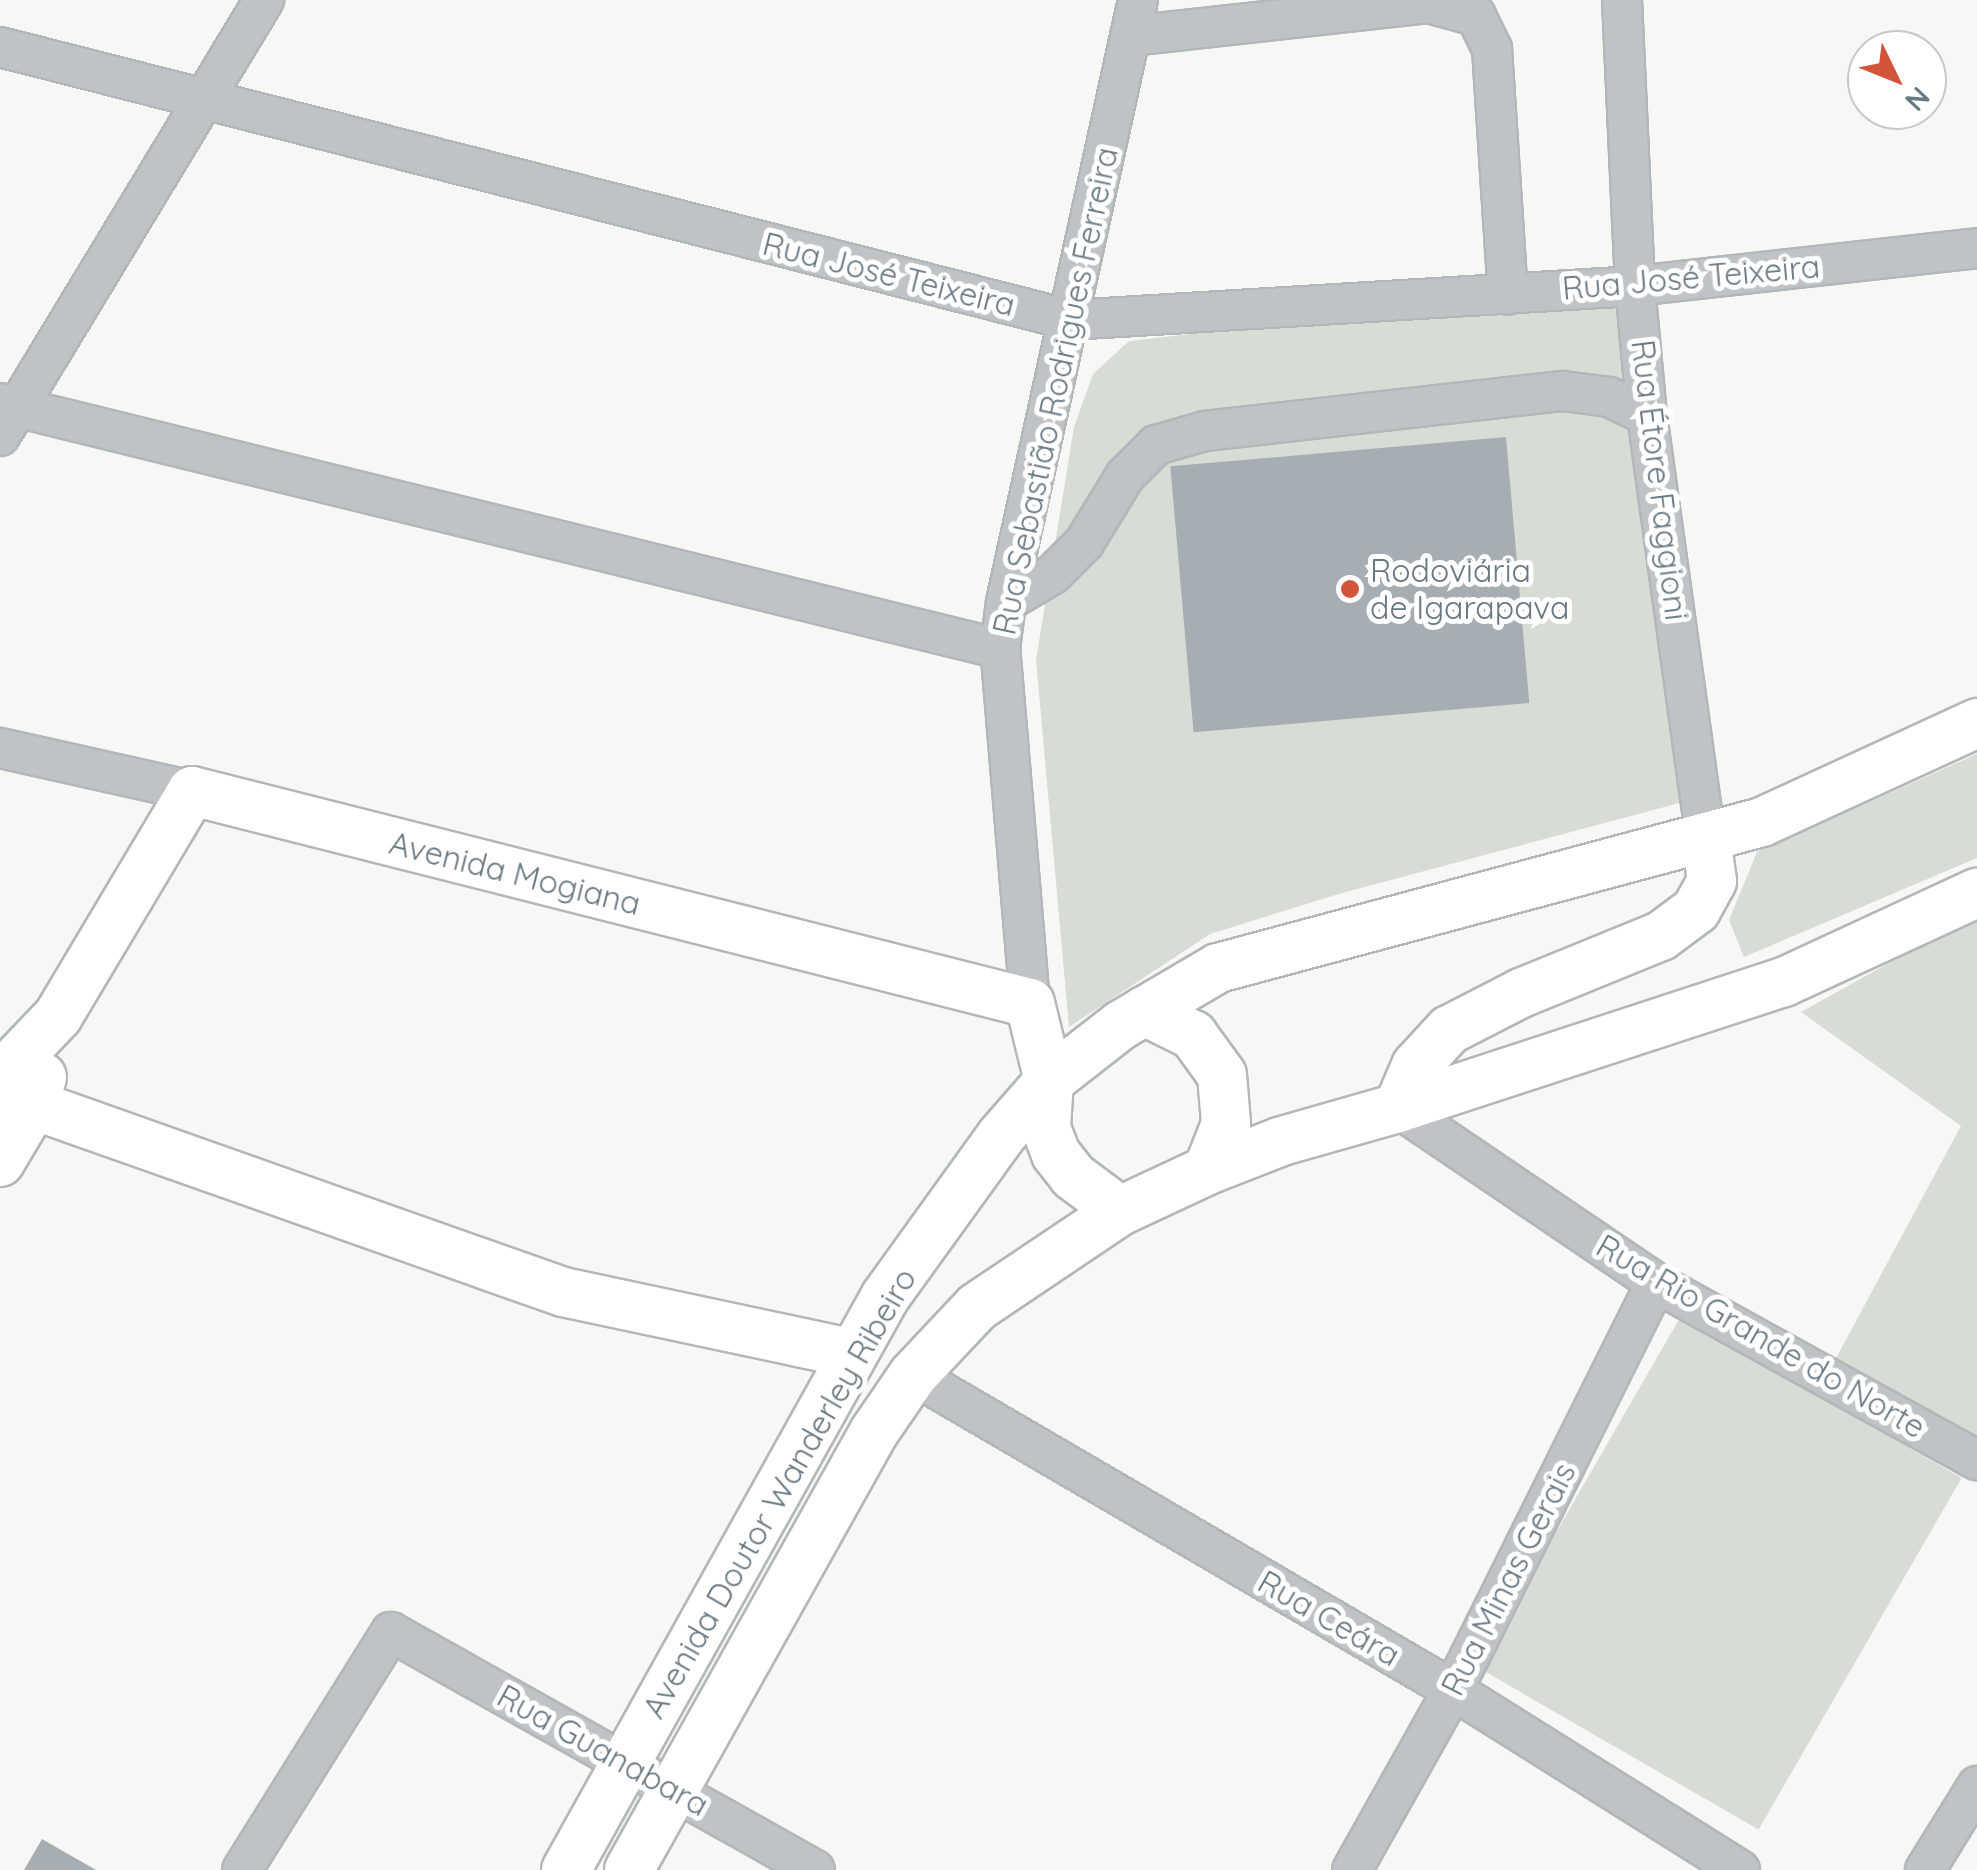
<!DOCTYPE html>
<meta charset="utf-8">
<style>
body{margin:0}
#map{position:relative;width:1977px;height:1870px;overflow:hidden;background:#f7f7f5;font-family:Quicksand,sans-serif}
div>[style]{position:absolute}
.green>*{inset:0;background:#d7dcd4;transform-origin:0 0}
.building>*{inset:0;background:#a7aeb3;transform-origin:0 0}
.roads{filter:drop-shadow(2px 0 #b2b7ba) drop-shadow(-2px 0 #b2b7ba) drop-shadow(0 2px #b2b7ba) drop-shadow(0 -2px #b2b7ba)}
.minor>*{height:38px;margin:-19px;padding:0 19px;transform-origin:19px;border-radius:19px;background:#bfc3c6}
.major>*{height:48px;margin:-24px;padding:0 24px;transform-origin:24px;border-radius:24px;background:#fff}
.dots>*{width:28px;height:28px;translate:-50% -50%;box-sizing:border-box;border:5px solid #fff;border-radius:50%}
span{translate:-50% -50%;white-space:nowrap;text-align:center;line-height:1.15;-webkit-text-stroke:10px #fff;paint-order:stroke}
.street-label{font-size:32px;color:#697983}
.poi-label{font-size:32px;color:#697983}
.left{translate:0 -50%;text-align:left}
.north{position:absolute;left:1847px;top:30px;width:100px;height:100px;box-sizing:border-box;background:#fff;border:2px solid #c3c9cd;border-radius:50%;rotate:133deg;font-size:28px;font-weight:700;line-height:40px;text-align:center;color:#697983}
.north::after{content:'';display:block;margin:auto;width:35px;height:45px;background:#d2553a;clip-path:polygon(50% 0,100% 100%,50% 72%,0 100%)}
</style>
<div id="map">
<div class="green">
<i style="clip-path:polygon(1597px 288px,1621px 312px,1702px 797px,1342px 893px,1210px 934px,1069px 1027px,1036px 660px,1074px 427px,1093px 374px,1129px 341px)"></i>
<i style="clip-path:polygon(1977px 754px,1977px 858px,1744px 957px,1729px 920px,1757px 852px)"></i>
<i style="clip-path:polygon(1977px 914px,1977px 1460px,1827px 1375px,1961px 1126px,1801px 1012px)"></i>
<i style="left:1681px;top:1316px;width:324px;height:406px;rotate:30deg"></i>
</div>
<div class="building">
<i style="left:1506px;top:437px;width:267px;height:337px;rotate:85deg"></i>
<i style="clip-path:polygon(42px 1839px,96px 1870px,24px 1870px)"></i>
</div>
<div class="roads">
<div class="minor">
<i style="left:1622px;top:0;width:286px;rotate:87.4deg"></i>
<i style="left:1635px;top:286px;width:130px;rotate:84.7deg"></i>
<i style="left:1647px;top:415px;width:428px;rotate:82.1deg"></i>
<i style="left:1130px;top:36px;width:300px;rotate:-6.3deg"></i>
<i style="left:1428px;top:3px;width:50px;rotate:15.2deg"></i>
<i style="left:1476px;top:16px;width:37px;rotate:64deg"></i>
<i style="left:1492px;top:49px;width:246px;rotate:86.3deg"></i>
<i style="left:0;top:47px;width:1104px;rotate:14.31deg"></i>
<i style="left:1070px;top:320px;width:566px;rotate:-3.44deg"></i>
<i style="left:1635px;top:286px;width:344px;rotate:-6.3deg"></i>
<i style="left:0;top:403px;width:1030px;rotate:13.82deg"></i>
<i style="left:0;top:436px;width:510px;rotate:-58.8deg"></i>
<i style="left:1006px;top:602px;width:55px;rotate:-30.8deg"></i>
<i style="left:1053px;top:574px;width:44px;rotate:-45deg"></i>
<i style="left:1084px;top:543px;width:79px;rotate:-58.5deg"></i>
<i style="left:1125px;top:476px;width:44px;rotate:-45deg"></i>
<i style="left:1156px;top:445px;width:51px;rotate:-15.9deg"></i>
<i style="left:1205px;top:431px;width:360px;rotate:-6.4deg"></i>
<i style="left:1563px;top:391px;width:46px;rotate:7.4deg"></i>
<i style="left:1609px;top:397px;width:42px;rotate:25.3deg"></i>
<i style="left:0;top:748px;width:197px;rotate:12.6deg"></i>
<i style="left:1030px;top:1003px;width:355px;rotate:-94.8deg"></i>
<i style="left:1000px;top:649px;width:47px;rotate:-82.7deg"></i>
<i style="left:1006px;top:602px;width:616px;rotate:-77.63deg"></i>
<i style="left:1398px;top:1108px;width:312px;rotate:34.1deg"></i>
<i style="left:1656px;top:1283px;width:367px;rotate:28.9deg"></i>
<i style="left:913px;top:1375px;width:625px;rotate:30.26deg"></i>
<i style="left:1453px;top:1690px;width:339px;rotate:32.1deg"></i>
<i style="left:242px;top:1870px;width:281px;rotate:-58deg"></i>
<i style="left:391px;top:1632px;width:486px;rotate:29.3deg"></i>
<i style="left:1352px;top:1870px;width:206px;rotate:-60.7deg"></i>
<i style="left:1453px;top:1690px;width:455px;rotate:-63.5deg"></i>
<i style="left:1925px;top:1870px;width:99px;rotate:-58.2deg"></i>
</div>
<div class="major">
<i style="left:1144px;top:1011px;width:55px;rotate:26.1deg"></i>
<i style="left:1193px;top:1035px;width:49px;rotate:54.1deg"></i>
<i style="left:1222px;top:1075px;width:49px;rotate:85.3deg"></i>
<i style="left:1226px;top:1124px;width:49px;rotate:111.4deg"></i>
<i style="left:0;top:1077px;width:84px;rotate:-46.4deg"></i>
<i style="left:58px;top:1016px;width:262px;rotate:-59.2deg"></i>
<i style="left:192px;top:791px;width:864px;rotate:14.2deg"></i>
<i style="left:1030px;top:1003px;width:80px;rotate:76.3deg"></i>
<i style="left:1049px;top:1081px;width:47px;rotate:93.7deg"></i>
<i style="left:1046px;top:1128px;width:28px;rotate:69deg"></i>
<i style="left:1056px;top:1154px;width:28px;rotate:52deg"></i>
<i style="left:1073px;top:1176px;width:59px;rotate:36.7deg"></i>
<i style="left:0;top:1093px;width:597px;rotate:19.47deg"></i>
<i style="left:563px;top:1292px;width:294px;rotate:12deg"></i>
<i style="left:1398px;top:1108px;width:46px;rotate:-66.8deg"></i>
<i style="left:1416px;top:1066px;width:49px;rotate:-47.5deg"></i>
<i style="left:1449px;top:1030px;width:81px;rotate:-27.2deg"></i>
<i style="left:1521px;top:993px;width:151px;rotate:-22.2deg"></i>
<i style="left:1661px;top:936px;width:44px;rotate:-36.6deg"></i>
<i style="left:1696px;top:910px;width:33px;rotate:-61deg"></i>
<i style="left:1712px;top:881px;width:42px;rotate:-98.1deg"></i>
<i style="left:0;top:1162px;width:66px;rotate:-59.2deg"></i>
<i style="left:34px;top:1105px;width:29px;rotate:-74deg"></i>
<i style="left:566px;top:1870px;width:656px;rotate:-60.89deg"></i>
<i style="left:885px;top:1297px;width:198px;rotate:-54.2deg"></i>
<i style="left:1001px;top:1136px;width:73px;rotate:-48.9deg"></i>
<i style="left:1049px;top:1081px;width:91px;rotate:-37.9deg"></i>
<i style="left:1121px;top:1025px;width:113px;rotate:-30.4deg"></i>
<i style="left:1218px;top:968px;width:563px;rotate:-15.02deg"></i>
<i style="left:1762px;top:822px;width:237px;rotate:-24.7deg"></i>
<i style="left:629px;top:1870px;width:502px;rotate:-60.78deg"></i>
<i style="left:874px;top:1432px;width:69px;rotate:-55.6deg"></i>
<i style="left:913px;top:1375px;width:93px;rotate:-46.7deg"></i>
<i style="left:977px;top:1307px;width:172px;rotate:-33.9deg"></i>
<i style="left:1120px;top:1211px;width:97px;rotate:-25deg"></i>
<i style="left:1208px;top:1170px;width:79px;rotate:-21.4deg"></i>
<i style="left:1282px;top:1141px;width:121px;rotate:-15.9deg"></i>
<i style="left:1398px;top:1108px;width:406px;rotate:-18.1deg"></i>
<i style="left:1784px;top:982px;width:213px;rotate:-24.8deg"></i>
</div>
</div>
<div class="dots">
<i style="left:1350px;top:589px;background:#d2553a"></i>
</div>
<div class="street-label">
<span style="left:889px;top:274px;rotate:14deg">Rua José Teixeira</span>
<span style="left:1691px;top:277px;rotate:-5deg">Rua José Teixeira</span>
<span style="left:1055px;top:391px;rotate:-78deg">Rua Sebastião Rodrigues Ferreira</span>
<span style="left:1660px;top:480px;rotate:83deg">Rua Étore Faggioni</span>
<span style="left:515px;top:873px;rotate:14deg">Avenida Mogiana</span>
<span style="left:1761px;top:1336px;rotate:30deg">Rua Rio Grande do Norte</span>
<span style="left:779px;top:1493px;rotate:-60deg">Avenida Doutor Wanderley Ribeiro</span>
<span style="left:1508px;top:1579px;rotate:-63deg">Rua Minas Gerais</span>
<span style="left:1329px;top:1618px;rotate:30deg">Rua Ceára</span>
<span style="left:603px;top:1750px;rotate:29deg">Rua Guanabara</span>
</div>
<div class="poi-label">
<span class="left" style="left:1370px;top:589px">Rodoviária<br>de Igarapava</span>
</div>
<div class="north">N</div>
</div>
